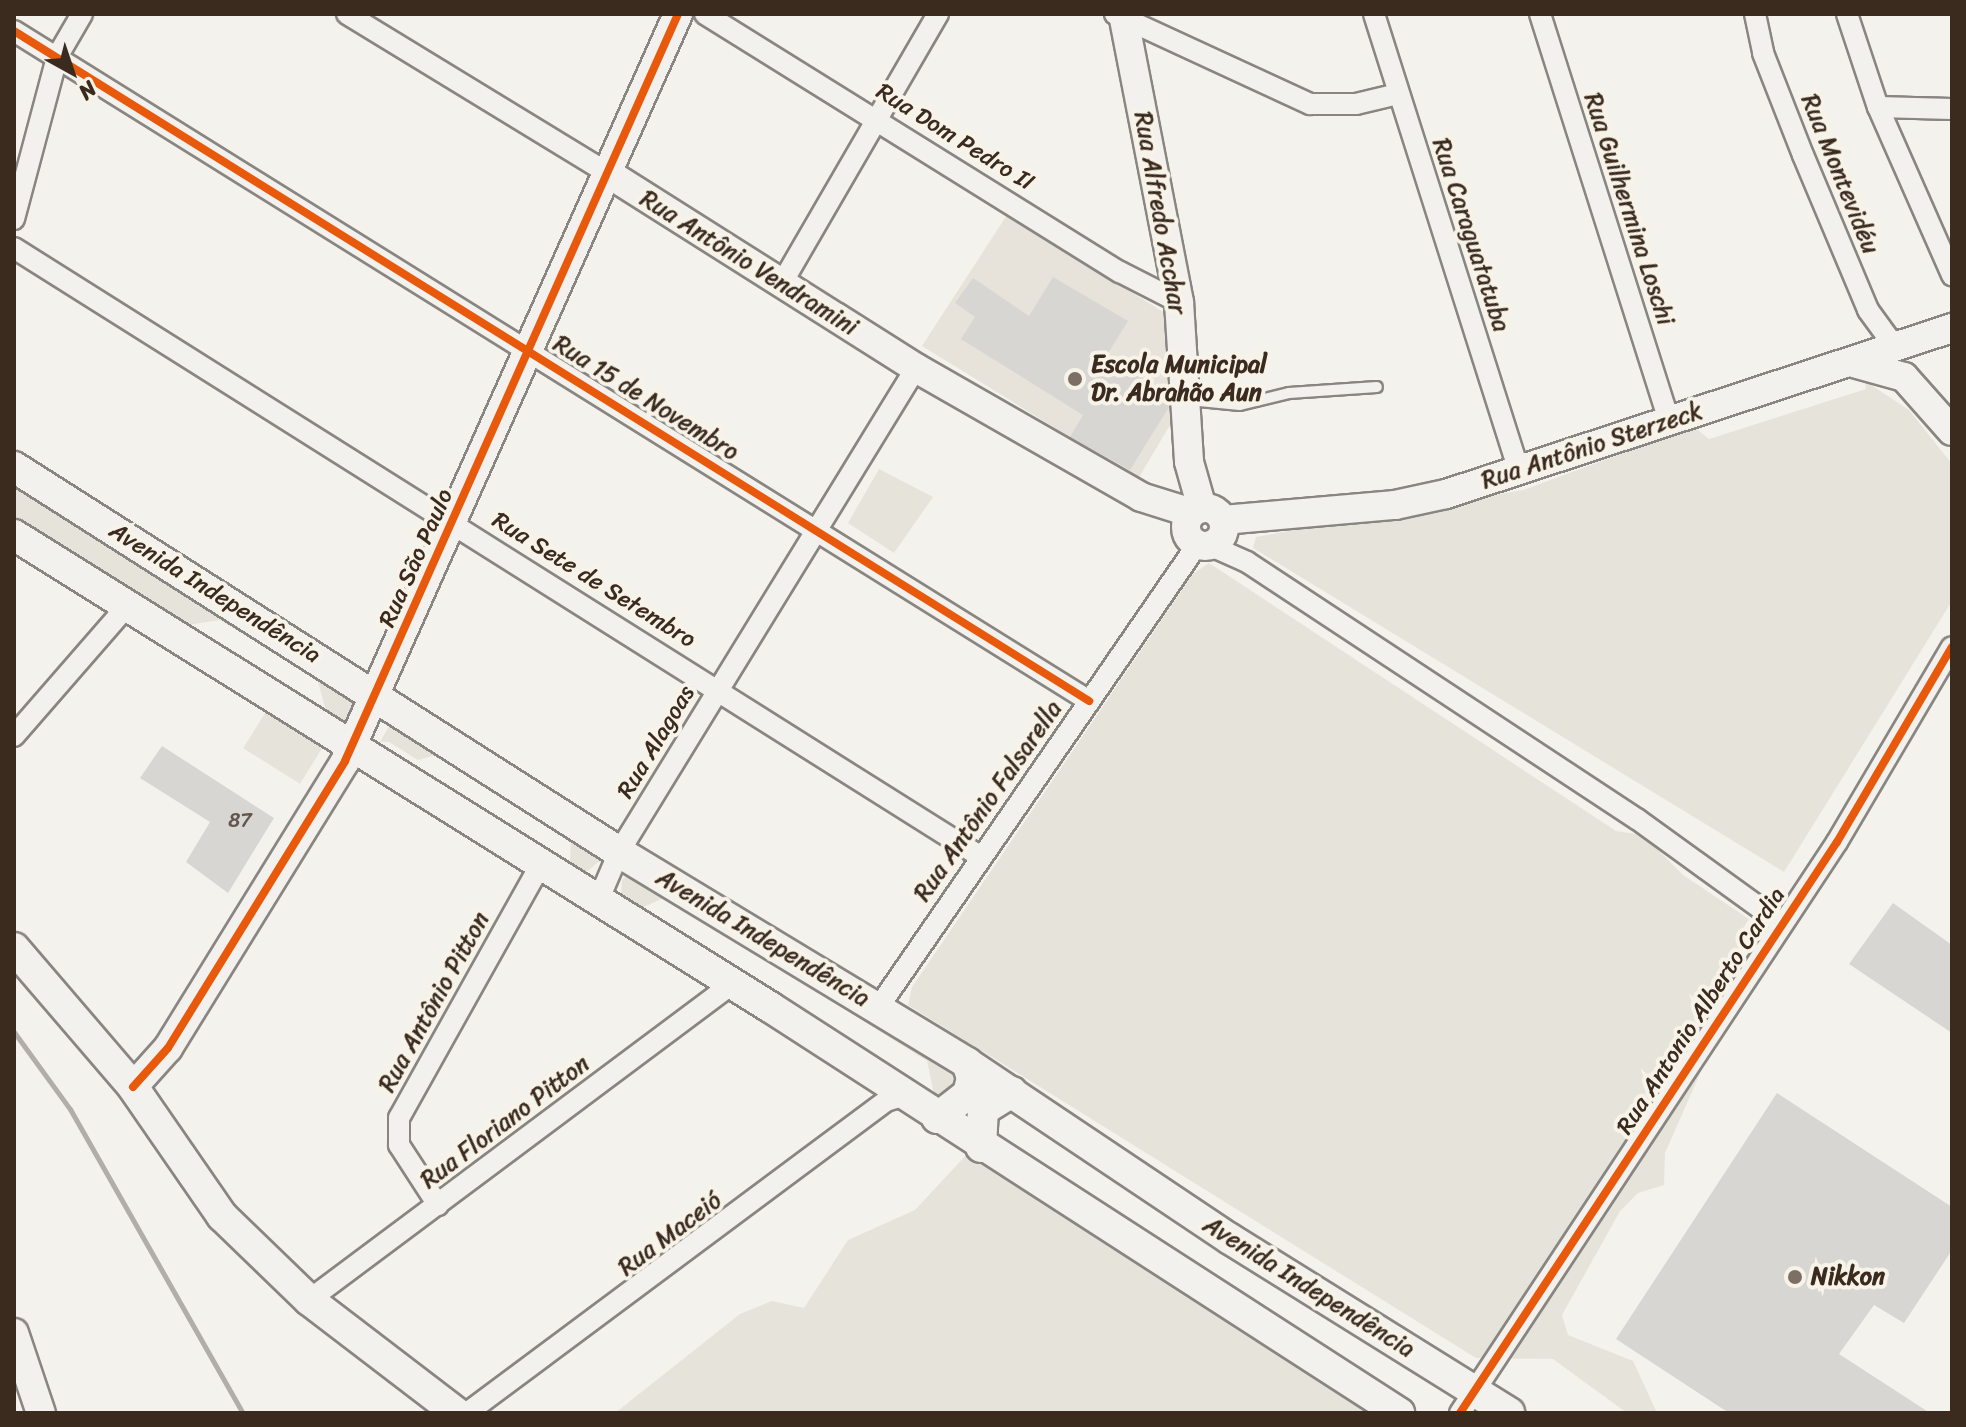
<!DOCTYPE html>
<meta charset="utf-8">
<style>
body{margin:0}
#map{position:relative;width:1966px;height:1427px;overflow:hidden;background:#f4f2ec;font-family:Sriracha,sans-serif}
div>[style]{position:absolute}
.built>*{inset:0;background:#e7e2da}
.green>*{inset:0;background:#e6e3da;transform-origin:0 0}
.building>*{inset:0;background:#d8d6d2}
.roads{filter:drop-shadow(2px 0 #898580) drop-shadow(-2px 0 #898580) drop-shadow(0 2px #898580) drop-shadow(0 -2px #898580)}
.lane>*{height:10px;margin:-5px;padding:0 5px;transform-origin:5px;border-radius:5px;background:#f2f1ed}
.street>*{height:20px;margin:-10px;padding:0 10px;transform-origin:10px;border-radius:10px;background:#f2f1ed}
.secondary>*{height:28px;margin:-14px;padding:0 14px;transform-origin:14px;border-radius:14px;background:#f2f1ed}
.secondary>.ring{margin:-14px;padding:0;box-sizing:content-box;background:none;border:28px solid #f2f1ed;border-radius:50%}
.primary>*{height:30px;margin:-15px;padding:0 15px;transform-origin:15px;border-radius:15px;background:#f2f1ed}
.rail>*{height:5px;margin:-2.5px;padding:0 2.5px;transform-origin:2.5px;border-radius:2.5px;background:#b1aeaa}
.cycleway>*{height:8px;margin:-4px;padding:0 4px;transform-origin:4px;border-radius:4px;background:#e8590c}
.dots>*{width:22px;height:22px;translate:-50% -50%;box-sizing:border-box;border:4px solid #f7f3e8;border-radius:50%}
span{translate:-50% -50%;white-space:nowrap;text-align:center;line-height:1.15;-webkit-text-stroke:8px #f7f3e8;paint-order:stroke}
.number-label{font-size:20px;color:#62554b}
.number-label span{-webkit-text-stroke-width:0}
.street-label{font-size:24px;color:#3b2a1e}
.poi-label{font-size:24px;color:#3b2a1e;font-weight:700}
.left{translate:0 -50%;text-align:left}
.frame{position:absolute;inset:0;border:16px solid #3b2a1e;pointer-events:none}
.north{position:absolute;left:32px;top:32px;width:80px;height:80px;-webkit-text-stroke:6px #f7f3e8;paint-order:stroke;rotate:140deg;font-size:22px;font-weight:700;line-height:32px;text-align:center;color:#3b2a1e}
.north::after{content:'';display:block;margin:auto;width:28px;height:36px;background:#3b2a1e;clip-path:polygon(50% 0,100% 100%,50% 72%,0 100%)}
</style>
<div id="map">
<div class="built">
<i style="clip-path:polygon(1007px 215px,1165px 313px,1177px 413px,1138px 479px,922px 346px)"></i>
</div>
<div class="green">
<i style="clip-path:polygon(1865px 381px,1909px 410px,1952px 464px,1952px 601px,1784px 872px,1253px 548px,1256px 537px,1523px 490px,1694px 427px,1709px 439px,1866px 389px)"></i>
<i style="clip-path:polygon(879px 469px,933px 497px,894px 553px,848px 523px)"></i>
<i style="clip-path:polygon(14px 477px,362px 692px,347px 722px,326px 711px,317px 678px,220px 620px,187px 625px,14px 517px)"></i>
<i style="clip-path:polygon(1209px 563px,1616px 831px,1643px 835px,1683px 875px,1749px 919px,1736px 940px,1748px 944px,1718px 980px,1710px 1051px,1665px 1153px,1664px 1185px,1638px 1193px,1620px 1211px,1562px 1315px,1568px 1335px,1633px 1361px,1657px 1413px,1627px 1413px,1553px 1359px,1476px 1358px,908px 1005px,912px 987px,1193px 574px)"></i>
<i style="left:267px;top:710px;width:67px;height:45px;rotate:32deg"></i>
<i style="clip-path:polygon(396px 714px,604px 853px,601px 860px,586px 872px,576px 869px,570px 862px,571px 837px,440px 754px,418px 760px,389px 742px,380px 742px)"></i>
<i style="clip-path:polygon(630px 873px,964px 1079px,946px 1097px,934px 1094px,927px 1061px,666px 897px,639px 909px,621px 897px,622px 880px)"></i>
<i style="clip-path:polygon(968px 1153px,981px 1153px,1377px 1413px,615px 1413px,740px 1314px,772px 1301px,804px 1308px,848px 1240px,915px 1210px)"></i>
</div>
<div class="building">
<i style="clip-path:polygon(1053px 277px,1128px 321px,1105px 358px,1168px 391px,1169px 407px,1130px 470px,1070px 437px,1083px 415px,961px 339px,975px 317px,955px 303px,973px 278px,1029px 316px)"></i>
<i style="clip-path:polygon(162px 746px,274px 818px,228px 893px,186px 862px,210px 822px,140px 778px)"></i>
<i style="clip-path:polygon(1893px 903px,1952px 945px,1952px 1033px,1849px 964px)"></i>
<i style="clip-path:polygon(1777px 1093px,1952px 1207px,1952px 1250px,1904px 1323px,1874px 1305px,1839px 1354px,1930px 1413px,1729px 1413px,1616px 1339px)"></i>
</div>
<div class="roads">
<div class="lane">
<i style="left:1189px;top:400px;width:51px;rotate:5.6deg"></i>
<i style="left:1240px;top:405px;width:50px;rotate:-13.8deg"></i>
<i style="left:1289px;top:393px;width:88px;rotate:-3.9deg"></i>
</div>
<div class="street">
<i style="left:347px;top:14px;width:303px;rotate:31.4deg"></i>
<i style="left:705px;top:14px;width:489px;rotate:31.9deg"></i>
<i style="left:1120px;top:272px;width:66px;rotate:27deg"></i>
<i style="left:1115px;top:14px;width:215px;rotate:24.8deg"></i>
<i style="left:1310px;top:104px;width:46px"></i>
<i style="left:1356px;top:104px;width:43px;rotate:-13.4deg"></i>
<i style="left:1374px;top:14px;width:480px;rotate:72.4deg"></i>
<i style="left:1540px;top:14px;width:426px;rotate:72.4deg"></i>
<i style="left:1755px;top:14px;width:40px;rotate:78deg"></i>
<i style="left:1763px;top:53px;width:110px;rotate:68.6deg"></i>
<i style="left:1803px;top:155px;width:168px;rotate:67.2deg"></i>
<i style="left:1868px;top:310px;width:46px;rotate:53.9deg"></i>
<i style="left:1847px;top:14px;width:98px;rotate:71.6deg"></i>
<i style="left:1878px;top:107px;width:184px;rotate:66.2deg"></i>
<i style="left:14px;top:31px;width:1267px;rotate:31.93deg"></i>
<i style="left:1878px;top:107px;width:74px;rotate:1.5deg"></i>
<i style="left:14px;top:219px;width:168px;rotate:-75.1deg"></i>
<i style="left:57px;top:57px;width:50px;rotate:-59.8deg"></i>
<i style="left:14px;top:248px;width:1143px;rotate:32.2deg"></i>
<i style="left:782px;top:283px;width:311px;rotate:-59.9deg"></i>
<i style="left:1211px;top:546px;width:39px;rotate:24deg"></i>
<i style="left:1247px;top:562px;width:467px;rotate:33.4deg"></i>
<i style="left:1637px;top:819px;width:179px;rotate:35.9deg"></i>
<i style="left:14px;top:736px;width:172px;rotate:-49deg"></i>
<i style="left:598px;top:901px;width:53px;rotate:-66.8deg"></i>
<i style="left:619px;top:852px;width:568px;rotate:-58.47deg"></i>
<i style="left:878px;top:1008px;width:562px;rotate:-55.43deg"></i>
<i style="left:438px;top:1205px;width:72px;rotate:-123deg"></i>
<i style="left:399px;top:1145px;width:27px;rotate:-90deg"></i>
<i style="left:399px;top:1118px;width:289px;rotate:-60.8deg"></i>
<i style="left:309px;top:1300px;width:528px;rotate:-36.76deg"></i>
<i style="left:467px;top:1413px;width:522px;rotate:-36.67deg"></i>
<i style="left:886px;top:1101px;width:17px;rotate:-17deg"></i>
<i style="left:1460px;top:1413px;width:684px;rotate:-56.57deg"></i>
<i style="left:1837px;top:842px;width:226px;rotate:-59.5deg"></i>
</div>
<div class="secondary">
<i style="left:1123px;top:14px;width:293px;rotate:79deg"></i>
<i style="left:1179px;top:302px;width:160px;rotate:86.4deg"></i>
<i style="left:1189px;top:462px;width:48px;rotate:74.2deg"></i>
<i style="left:606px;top:172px;width:367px;rotate:32.3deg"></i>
<i style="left:916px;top:368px;width:259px;rotate:29.8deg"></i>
<i style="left:1141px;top:497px;width:53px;rotate:17.4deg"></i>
<i style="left:1850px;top:362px;width:56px;rotate:15.5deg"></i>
<i style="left:1904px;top:377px;width:72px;rotate:48.4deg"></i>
<i class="ring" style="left:1186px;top:508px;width:10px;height:10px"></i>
<i style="left:1223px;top:520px;width:173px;rotate:-5deg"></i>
<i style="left:1395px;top:505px;width:52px;rotate:-12.2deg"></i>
<i style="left:1446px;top:494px;width:533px;rotate:-18.16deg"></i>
<i style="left:133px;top:1087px;width:52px;rotate:-48.1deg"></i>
<i style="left:168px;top:1048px;width:337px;rotate:-58.3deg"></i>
<i style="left:345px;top:761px;width:818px;rotate:-65.97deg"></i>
<i style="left:14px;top:1333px;width:84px;rotate:71.4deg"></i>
</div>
<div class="primary">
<i style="left:14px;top:467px;width:717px;rotate:32.47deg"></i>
<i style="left:619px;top:852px;width:407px;rotate:31.2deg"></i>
<i style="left:967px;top:1063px;width:316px;rotate:33.8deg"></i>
<i style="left:1230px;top:1239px;width:329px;rotate:31.9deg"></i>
<i style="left:14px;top:535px;width:891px;rotate:31.98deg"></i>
<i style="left:770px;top:1007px;width:749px;rotate:32.84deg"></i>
<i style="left:14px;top:948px;width:183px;rotate:49.4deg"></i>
<i style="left:133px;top:1087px;width:157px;rotate:55.4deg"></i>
<i style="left:222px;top:1216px;width:121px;rotate:44deg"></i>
<i style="left:309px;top:1300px;width:186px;rotate:37.4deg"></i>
<i style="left:937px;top:1118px;width:39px;rotate:-38deg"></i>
<i style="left:968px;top:1094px;width:16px;rotate:-76deg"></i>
<i style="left:972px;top:1078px;width:16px;rotate:-108deg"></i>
<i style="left:981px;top:1147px;width:37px;rotate:-87deg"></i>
<i style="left:983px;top:1110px;width:34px;rotate:-32deg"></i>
</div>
</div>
<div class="rail">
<i style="left:14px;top:1032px;width:95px;rotate:54deg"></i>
<i style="left:70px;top:1109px;width:350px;rotate:60.4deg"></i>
</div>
<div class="cycleway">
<i style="left:14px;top:31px;width:1267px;rotate:31.93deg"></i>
<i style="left:133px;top:1087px;width:52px;rotate:-48.1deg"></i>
<i style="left:168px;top:1048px;width:337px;rotate:-58.3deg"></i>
<i style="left:345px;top:761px;width:818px;rotate:-65.97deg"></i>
<i style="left:1460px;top:1413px;width:684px;rotate:-56.57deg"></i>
<i style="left:1837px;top:842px;width:226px;rotate:-59.5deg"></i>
</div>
<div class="dots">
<i style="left:1075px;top:379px;background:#7c7066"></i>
<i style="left:1795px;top:1277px;background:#7c7066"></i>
</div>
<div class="number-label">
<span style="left:240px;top:820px">87</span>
</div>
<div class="street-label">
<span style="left:955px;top:137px;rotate:32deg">Rua Dom Pedro II</span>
<span style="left:1840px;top:174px;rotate:68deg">Rua Montevidéu</span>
<span style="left:1629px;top:209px;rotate:72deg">Rua Guilhermina Loschi</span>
<span style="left:1160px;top:213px;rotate:80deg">Rua Alfredo Acchar</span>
<span style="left:1471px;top:235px;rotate:72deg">Rua Caraguatatuba</span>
<span style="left:749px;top:263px;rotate:32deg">Rua Antônio Vendramini</span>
<span style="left:646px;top:398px;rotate:32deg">Rua 15 de Novembro</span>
<span style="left:1592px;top:446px;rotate:-18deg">Rua Antônio Sterzeck</span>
<span style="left:416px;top:558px;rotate:-66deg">Rua São Paulo</span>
<span style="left:594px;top:580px;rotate:32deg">Rua Sete de Setembro</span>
<span style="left:215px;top:593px;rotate:32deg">Avenida Independência</span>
<span style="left:656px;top:742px;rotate:-59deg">Rua Alagoas</span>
<span style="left:988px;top:801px;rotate:-55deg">Rua Antônio Falsarella</span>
<span style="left:763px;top:938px;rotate:31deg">Avenida Independência</span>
<span style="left:434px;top:1002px;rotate:-61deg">Rua Antônio Pitton</span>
<span style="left:1701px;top:1011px;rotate:-57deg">Rua Antonio Alberto Cardia</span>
<span style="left:505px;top:1122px;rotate:-37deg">Rua Floriano Pitton</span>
<span style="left:670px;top:1234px;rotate:-37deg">Rua Maceió</span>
<span style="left:1309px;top:1287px;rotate:32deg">Avenida Independência</span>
</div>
<div class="poi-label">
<span class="left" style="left:1091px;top:379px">Escola Municipal<br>Dr. Abrahão Aun</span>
<span class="left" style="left:1811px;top:1277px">Nikkon</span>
</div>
<div class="frame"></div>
<div class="north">N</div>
</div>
